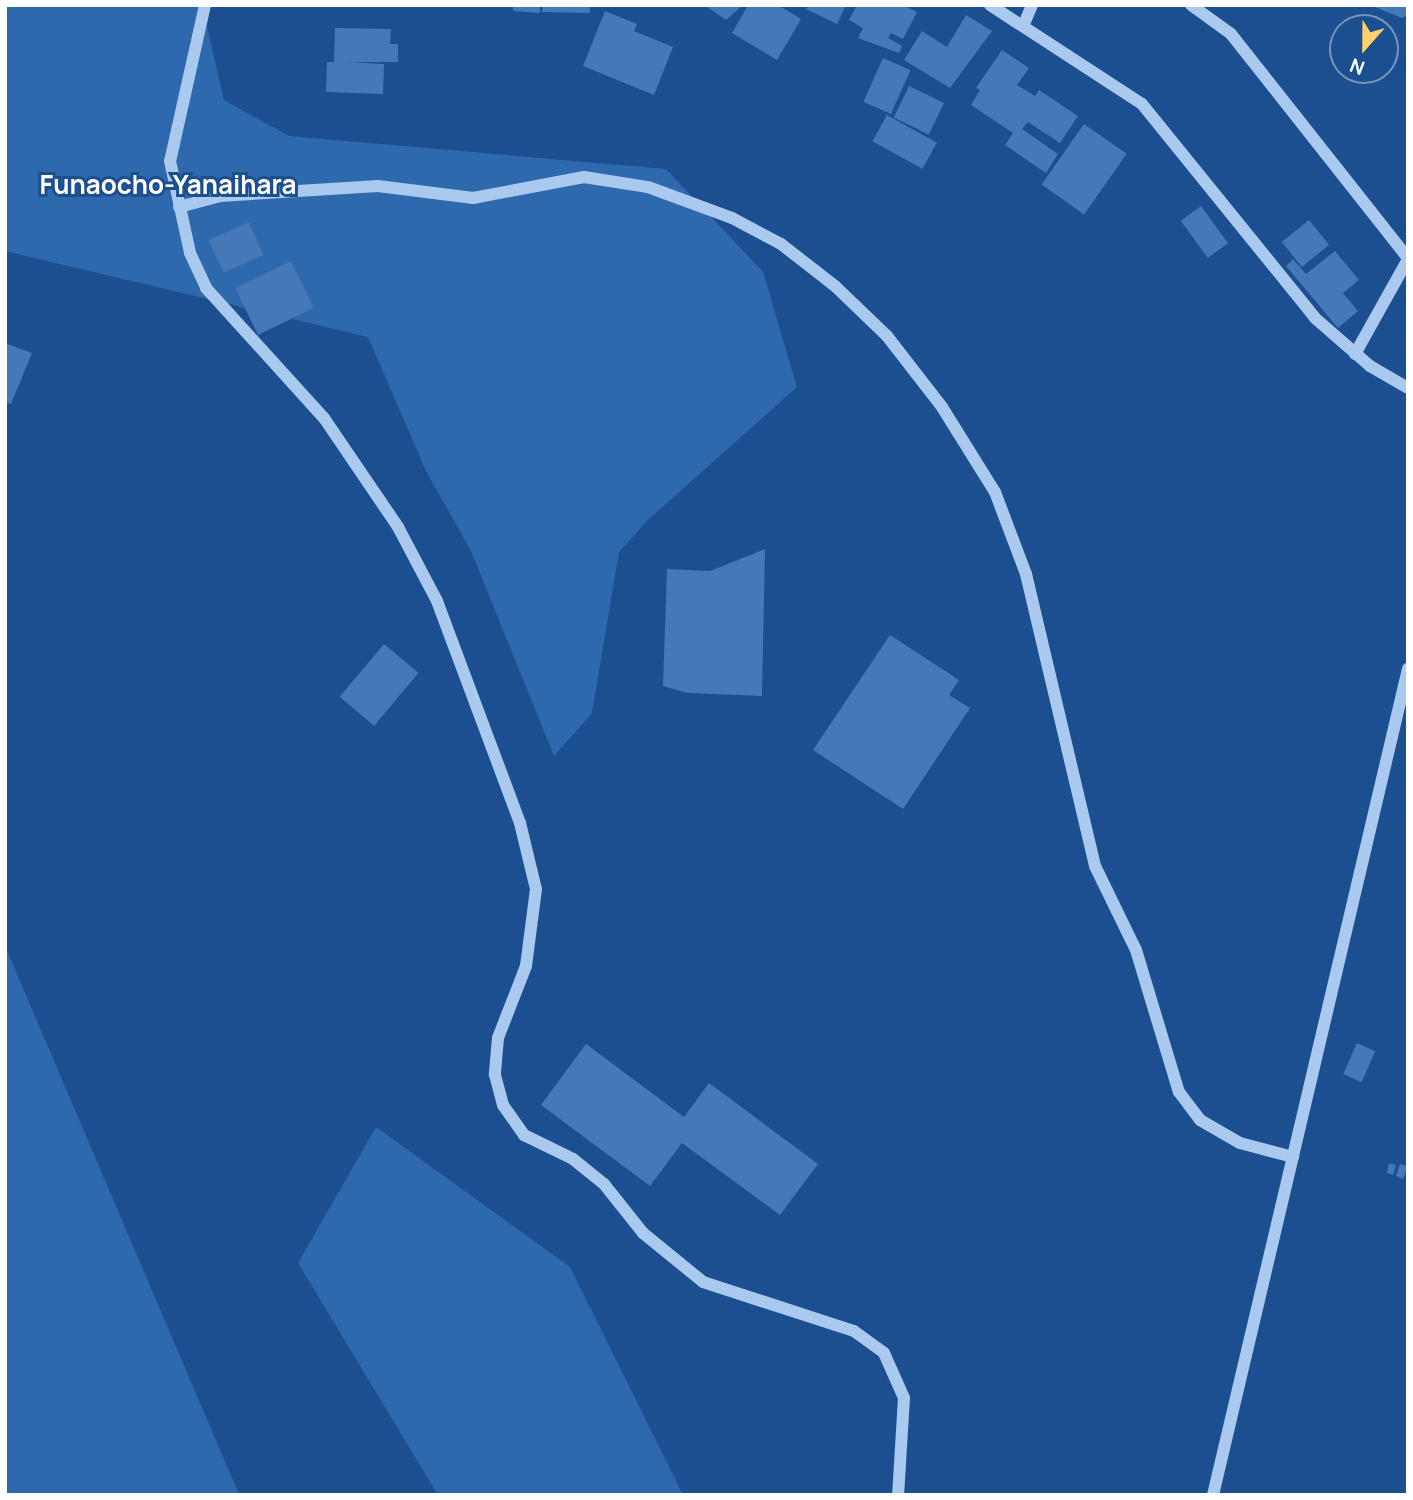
<!DOCTYPE html>
<style>
body{margin:0}
#map{position:relative;width:1413px;height:1500px;overflow:hidden;background:#1b4f8f;font-family:Manrope,sans-serif}
div>[style]{position:absolute}
.green>*{inset:0;background:#2e69ad}
.building>*{inset:0;background:#4478b7;transform-origin:0 0}
.minor>*{height:12px;margin:-6px;padding:0 6px;transform-origin:6px;border-radius:6px;background:#a9c9ee}
span{translate:-50% -50%;white-space:nowrap;text-align:center;line-height:1.15;-webkit-text-stroke:6px #1b4f8f;paint-order:stroke}
.quarter-label{font-size:26px;color:#fff;font-weight:700}
.frame{position:absolute;inset:0;border:7px solid #fff;pointer-events:none}
.north{position:absolute;left:1329px;top:14px;width:70px;height:70px;box-sizing:border-box;background:#1b4f8f;border:2px solid #7695bc;border-radius:50%;rotate:201deg;font-size:19px;font-weight:700;line-height:28px;text-align:center;color:#fff}
.north::after{content:'';display:block;margin:auto;width:24px;height:32px;background:#ffd166;clip-path:polygon(50% 0,100% 100%,50% 72%,0 100%)}
</style>
<div id="map">
<div class="green">
<i style="clip-path:polygon(5px 5px,202px 5px,224px 100px,289px 136px,666px 169px,763px 272px,797px 387px,648px 520px,619px 552px,592px 713px,554px 756px,471px 551px,426px 471px,368px 337px,5px 251px)"></i>
<i style="clip-path:polygon(5px 946px,238px 1492px,245px 1495px,5px 1495px)"></i>
<i style="clip-path:polygon(376px 1127px,570px 1267px,683px 1495px,438px 1495px,298px 1263px)"></i>
</div>
<div class="building">
<i style="clip-path:polygon(513px 5px,540px 5px,540px 13px,513px 11px)"></i>
<i style="clip-path:polygon(543px 5px,590px 5px,590px 13px,542px 12px)"></i>
<i style="clip-path:polygon(704px 5px,743px 5px,726px 20px)"></i>
<i style="clip-path:polygon(748px 5px,778px 5px,801px 19px,777px 60px,732px 33px)"></i>
<i style="clip-path:polygon(808px 5px,846px 5px,837px 24px,806px 9px)"></i>
<i style="clip-path:polygon(857px 5px,903px 5px,917px 12px,903px 39px,891px 33px,888px 38px,902px 46px,899px 53px,858px 38px,863px 28px,849px 20px)"></i>
<i style="clip-path:polygon(1370px 5px,1408px 5px,1408px 15px,1402px 18px)"></i>
<i style="clip-path:polygon(605px 11px,637px 24px,634px 31px,673px 47px,654px 95px,583px 66px)"></i>
<i style="clip-path:polygon(966px 15px,992px 31px,950px 88px,904px 60px,922px 31px,947px 47px)"></i>
<i style="clip-path:polygon(335px 28px,391px 29px,390px 44px,398px 44px,398px 62px,348px 62px,384px 64px,383px 94px,326px 92px,327px 62px,334px 62px)"></i>
<i style="clip-path:polygon(1002px 50px,1029px 68px,1017px 85px,1035px 96px,1039px 90px,1078px 116px,1060px 143px,1028px 122px,1022px 129px,1058px 154px,1046px 173px,1005px 145px,1013px 133px,971px 105px,980px 90px,976px 88px)"></i>
<i style="left:883px;top:58px;width:30px;height:48px;rotate:24deg"></i>
<i style="left:909px;top:86px;width:39px;height:35px;rotate:26deg"></i>
<i style="left:887px;top:115px;width:57px;height:30px;rotate:29deg"></i>
<i style="left:1084px;top:124px;width:52px;height:74px;rotate:35deg"></i>
<i style="left:1201px;top:206px;width:46px;height:25px;rotate:54deg"></i>
<i style="left:1309px;top:220px;width:32px;height:35px;rotate:51deg"></i>
<i style="left:249px;top:222px;width:36px;height:44px;rotate:66deg"></i>
<i style="clip-path:polygon(1335px 251px,1359px 280px,1343px 293px,1358px 311px,1338px 328px,1286px 266px,1293px 259px,1306px 274px)"></i>
<i style="left:291px;top:261px;width:52px;height:62px;rotate:64deg"></i>
<i style="clip-path:polygon(5px 343px,32px 353px,11px 404px,5px 402px)"></i>
<i style="clip-path:polygon(765px 549px,762px 696px,688px 693px,663px 686px,667px 569px,710px 571px)"></i>
<i style="clip-path:polygon(890px 635px,959px 680px,949px 695px,970px 708px,903px 809px,813px 750px)"></i>
<i style="left:384px;top:644px;width:45px;height:69px;rotate:40deg"></i>
<i style="left:1357px;top:1043px;width:20px;height:34px;rotate:24deg"></i>
<i style="clip-path:polygon(586px 1044px,684px 1117px,709px 1083px,818px 1164px,780px 1215px,682px 1143px,650px 1186px,541px 1105px)"></i>
<i style="clip-path:polygon(1389px 1163px,1396px 1165px,1393px 1175px,1387px 1173px)"></i>
<i style="clip-path:polygon(1400px 1164px,1408px 1166px,1403px 1179px,1396px 1176px)"></i>
</div>
<div class="minor">
<i style="left:205px;top:5px;width:160px;rotate:102.6deg"></i>
<i style="left:170px;top:161px;width:94px;rotate:77.7deg"></i>
<i style="left:190px;top:253px;width:38px;rotate:65deg"></i>
<i style="left:206px;top:288px;width:176px;rotate:47.8deg"></i>
<i style="left:324px;top:418px;width:132px;rotate:55.8deg"></i>
<i style="left:398px;top:527px;width:84px;rotate:62.2deg"></i>
<i style="left:437px;top:601px;width:237px;rotate:69.5deg"></i>
<i style="left:520px;top:823px;width:68px;rotate:76.4deg"></i>
<i style="left:536px;top:889px;width:78px;rotate:97.4deg"></i>
<i style="left:526px;top:966px;width:77px;rotate:111.3deg"></i>
<i style="left:498px;top:1038px;width:37px;rotate:95deg"></i>
<i style="left:495px;top:1075px;width:31px;rotate:75deg"></i>
<i style="left:503px;top:1105px;width:37px;rotate:55deg"></i>
<i style="left:524px;top:1135px;width:55px;rotate:26.1deg"></i>
<i style="left:573px;top:1159px;width:40px;rotate:39deg"></i>
<i style="left:604px;top:1184px;width:63px;rotate:51.5deg"></i>
<i style="left:643px;top:1233px;width:77px;rotate:39.2deg"></i>
<i style="left:703px;top:1282px;width:159px;rotate:18deg"></i>
<i style="left:854px;top:1331px;width:37px;rotate:36deg"></i>
<i style="left:884px;top:1353px;width:49px;rotate:66deg"></i>
<i style="left:904px;top:1398px;width:97px;rotate:93.5deg"></i>
<i style="left:990px;top:5px;width:181px;rotate:33.1deg"></i>
<i style="left:1142px;top:104px;width:275px;rotate:51deg"></i>
<i style="left:1315px;top:318px;width:73px;rotate:41.1deg"></i>
<i style="left:1370px;top:366px;width:44px;rotate:30.1deg"></i>
<i style="left:1191px;top:5px;width:49px;rotate:35.9deg"></i>
<i style="left:1231px;top:34px;width:285px;rotate:51.7deg"></i>
<i style="left:1024px;top:24px;width:21px;rotate:-67deg"></i>
<i style="left:179px;top:207px;width:42px;rotate:-15deg"></i>
<i style="left:220px;top:196px;width:158px;rotate:-3.6deg"></i>
<i style="left:378px;top:186px;width:96px;rotate:7.2deg"></i>
<i style="left:473px;top:198px;width:113px;rotate:-10.7deg"></i>
<i style="left:584px;top:177px;width:65px;rotate:8.9deg"></i>
<i style="left:648px;top:187px;width:90px;rotate:20.3deg"></i>
<i style="left:732px;top:218px;width:55px;rotate:28deg"></i>
<i style="left:781px;top:244px;width:68px;rotate:37.9deg"></i>
<i style="left:835px;top:286px;width:72px;rotate:43.9deg"></i>
<i style="left:887px;top:336px;width:90px;rotate:52.2deg"></i>
<i style="left:942px;top:407px;width:100px;rotate:58.1deg"></i>
<i style="left:995px;top:492px;width:88px;rotate:69.3deg"></i>
<i style="left:1026px;top:574px;width:300px;rotate:76.7deg"></i>
<i style="left:1095px;top:866px;width:93px;rotate:64deg"></i>
<i style="left:1136px;top:950px;width:148px;rotate:73.2deg"></i>
<i style="left:1179px;top:1092px;width:35px;rotate:53deg"></i>
<i style="left:1200px;top:1120px;width:46px;rotate:29.9deg"></i>
<i style="left:1240px;top:1143px;width:55px;rotate:14.8deg"></i>
<i style="left:1355px;top:354px;width:109px;rotate:-60.8deg"></i>
<i style="left:1213px;top:1495px;width:849px;rotate:-76.72deg"></i>
</div>
<div class="quarter-label">
<span style="left:168px;top:185px">Funaocho-Yanaihara</span>
</div>
<div class="frame"></div>
<div class="north">N</div>
</div>
